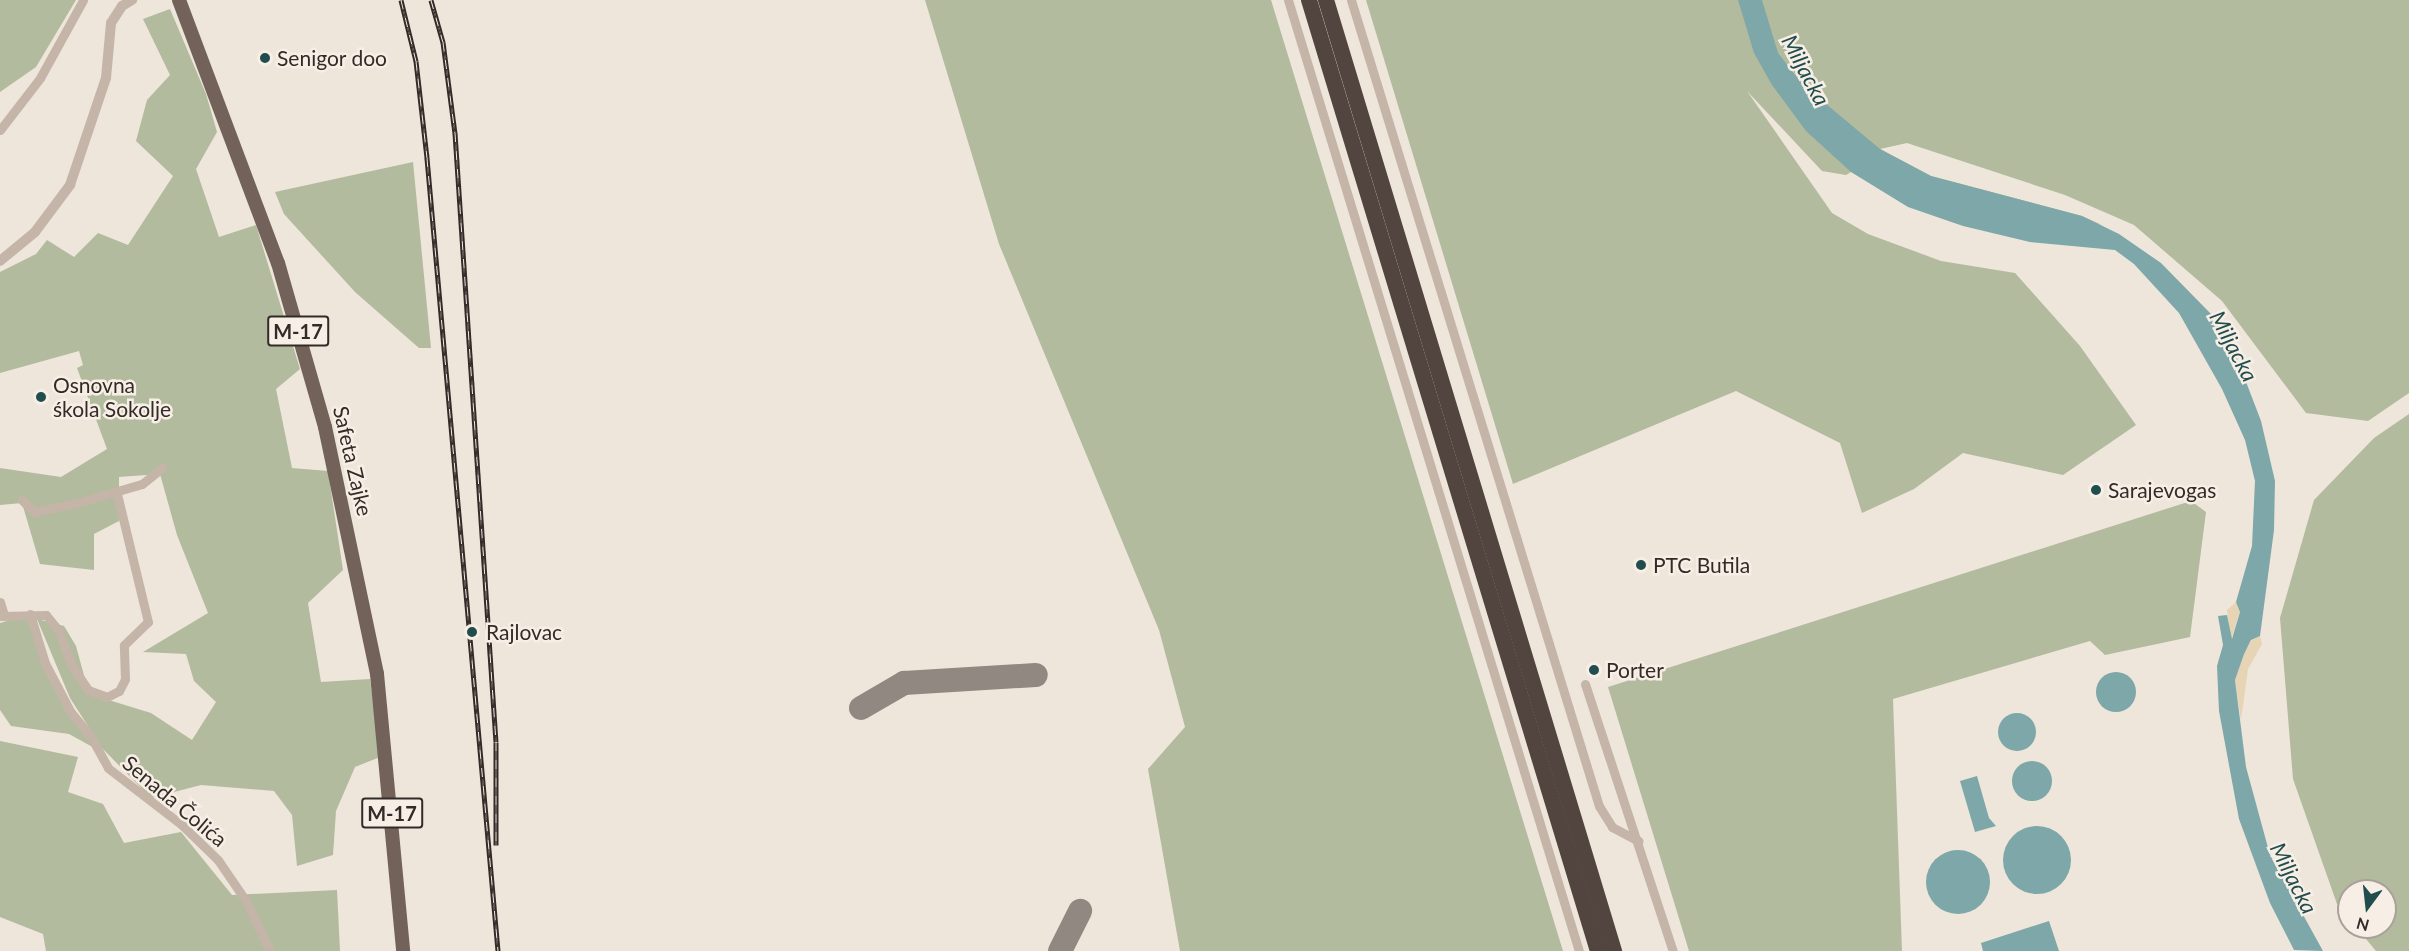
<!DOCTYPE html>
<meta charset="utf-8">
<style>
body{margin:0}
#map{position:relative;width:2409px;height:951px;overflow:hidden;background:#eee5db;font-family:Lato,sans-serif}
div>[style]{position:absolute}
.green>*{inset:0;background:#b2bb9d}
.sand>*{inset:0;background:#e6d4b5}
.water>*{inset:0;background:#7da7a8}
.round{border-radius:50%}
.taxiway>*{height:24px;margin:-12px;padding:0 12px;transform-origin:12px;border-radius:12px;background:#908881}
.minor>*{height:9px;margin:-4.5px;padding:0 4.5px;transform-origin:4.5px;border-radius:4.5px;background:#c5b5a8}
.tertiary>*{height:10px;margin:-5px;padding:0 5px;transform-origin:5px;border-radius:5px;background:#c5b5a8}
.primary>*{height:14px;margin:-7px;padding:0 7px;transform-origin:7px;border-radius:7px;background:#73625a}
.motorway>*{height:16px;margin:-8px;padding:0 8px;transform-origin:8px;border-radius:8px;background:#52453f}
.rail>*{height:5px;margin-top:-2.5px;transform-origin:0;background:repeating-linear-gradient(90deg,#f7efe6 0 9px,#332b27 0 18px);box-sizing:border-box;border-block:2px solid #332b27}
.dots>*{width:16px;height:16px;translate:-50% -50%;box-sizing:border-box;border:3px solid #f7efe6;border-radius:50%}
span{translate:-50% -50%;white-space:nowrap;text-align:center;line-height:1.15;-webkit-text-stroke:5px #f7efe6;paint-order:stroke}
.shield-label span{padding:2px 4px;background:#f7efe6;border:2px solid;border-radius:4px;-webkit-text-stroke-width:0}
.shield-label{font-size:20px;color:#332b27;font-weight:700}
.poi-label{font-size:21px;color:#332b27}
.left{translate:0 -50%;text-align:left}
.street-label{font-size:21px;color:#332b27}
.water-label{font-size:22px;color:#224d4f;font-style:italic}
.north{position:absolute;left:2337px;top:879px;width:60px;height:60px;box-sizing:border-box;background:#f7efe6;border:2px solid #a9a19a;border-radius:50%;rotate:195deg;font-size:16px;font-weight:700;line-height:24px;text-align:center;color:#332b27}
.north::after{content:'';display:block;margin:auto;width:21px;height:27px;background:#224d4f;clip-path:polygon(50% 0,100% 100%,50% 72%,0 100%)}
</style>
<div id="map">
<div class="green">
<i style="clip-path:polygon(0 0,76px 0,36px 67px,0 92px)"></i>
<i style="clip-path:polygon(925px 0,1271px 0,1563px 951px,1180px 951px,1148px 769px,1185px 727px,1159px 630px,999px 244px)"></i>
<i style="clip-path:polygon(1366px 0,2409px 0,2409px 393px,2368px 421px,2306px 413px,2222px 301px,2134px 225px,2065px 195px,1907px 143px,1880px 149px,1931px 176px,2082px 216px,2102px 225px,1868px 162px,1846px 175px,1822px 171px,1747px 91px,1832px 213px,1868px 234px,1941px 261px,2015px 273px,2080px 346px,2136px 425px,2063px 475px,1963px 453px,1914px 489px,1862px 513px,1840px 443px,1736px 391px,1513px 484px)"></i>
<i style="clip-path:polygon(170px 9px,206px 94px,217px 132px,196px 169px,219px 237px,256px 225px,300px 369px,276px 389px,292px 468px,328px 471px,343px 570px,308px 603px,321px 682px,370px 679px,380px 757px,355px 767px,336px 811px,333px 855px,297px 866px,292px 815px,274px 791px,201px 785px,151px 798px,102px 748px,70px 698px,37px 619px,64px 626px,76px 646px,89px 694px,151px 713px,192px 740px,216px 702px,194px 681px,186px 654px,143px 652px,208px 613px,177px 535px,160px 474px,119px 477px,119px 521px,94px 534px,94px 570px,40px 564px,22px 503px,0 505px,0 468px,61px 477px,107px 449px,77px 368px,83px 365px,79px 351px,0 373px,0 272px,36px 254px,47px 240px,74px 257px,98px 233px,128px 245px,173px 176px,136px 141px,147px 100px,170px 75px,143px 19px)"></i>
<i style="clip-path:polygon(413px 162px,431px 348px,419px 348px,355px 292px,284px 214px,275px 192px)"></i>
<i style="clip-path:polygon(2409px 414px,2409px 951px,2376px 951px,2356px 927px,2385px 927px,2385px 891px,2349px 891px,2349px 918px,2337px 904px,2293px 779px,2280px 618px,2314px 500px,2374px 438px)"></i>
<i style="clip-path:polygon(2191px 501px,2206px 512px,2190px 637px,2105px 655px,2090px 641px,1893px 699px,1902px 951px,1689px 951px,1608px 687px)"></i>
<i style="clip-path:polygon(30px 614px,45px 663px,98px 750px,69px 734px,11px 726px,0 710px,0 623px)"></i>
<i style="clip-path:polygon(0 741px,78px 757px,68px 792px,103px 804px,124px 843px,181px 832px,232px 895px,337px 890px,340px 951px,46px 951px,43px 934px,0 917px)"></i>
</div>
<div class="sand">
<i style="clip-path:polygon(2236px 602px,2240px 611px,2231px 640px,2227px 610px)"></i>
<i style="clip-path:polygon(2260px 636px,2262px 644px,2248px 669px,2241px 720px,2235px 680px,2243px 654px,2252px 640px)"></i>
</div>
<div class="water">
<i style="clip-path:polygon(1738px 0,1762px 0,1778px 53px,1802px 84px,1880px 149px,1931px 176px,2082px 216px,2119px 234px,2161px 263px,2211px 314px,2235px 353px,2261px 421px,2275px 481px,2274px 530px,2260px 636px,2251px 640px,2244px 654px,2235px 680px,2246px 767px,2270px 855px,2323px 951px,2294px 950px,2270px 903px,2239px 819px,2219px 711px,2217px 666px,2223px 645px,2218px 616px,2227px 615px,2232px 639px,2240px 612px,2236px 602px,2252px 546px,2255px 481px,2245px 440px,2222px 389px,2179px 313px,2134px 264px,2115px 250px,2030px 242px,1963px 226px,1908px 207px,1851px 172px,1806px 131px,1772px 85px,1754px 53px)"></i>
<i class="round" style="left:2096px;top:672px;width:40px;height:40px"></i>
<i class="round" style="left:1998px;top:713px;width:38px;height:38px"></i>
<i class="round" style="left:2012px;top:761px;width:40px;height:40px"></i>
<i style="clip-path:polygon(1977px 776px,1989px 818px,1996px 826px,1975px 832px,1960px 781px)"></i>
<i class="round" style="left:2003px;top:826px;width:68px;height:68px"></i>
<i class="round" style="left:1926px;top:850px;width:64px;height:64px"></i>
<i style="clip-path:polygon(2049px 921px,2059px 951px,1983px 951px,1981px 943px)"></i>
</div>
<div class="taxiway">
<i style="left:861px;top:708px;width:50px;rotate:-30.2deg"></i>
<i style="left:904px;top:683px;width:132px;rotate:-3.5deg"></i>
<i style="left:1060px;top:951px;width:45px;rotate:-63.4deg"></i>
</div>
<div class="minor">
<i style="left:1288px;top:0;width:995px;rotate:72.99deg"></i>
<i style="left:1351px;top:0;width:843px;rotate:72.9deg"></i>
<i style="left:1599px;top:806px;width:25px;rotate:58deg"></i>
<i style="left:1612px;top:827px;width:30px;rotate:28deg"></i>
<i style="left:0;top:130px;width:66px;rotate:-52.4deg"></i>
<i style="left:40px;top:78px;width:89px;rotate:-61.1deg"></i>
<i style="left:22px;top:500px;width:17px;rotate:45deg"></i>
<i style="left:34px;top:512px;width:40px;rotate:-12deg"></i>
<i style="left:73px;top:504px;width:72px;rotate:-16.2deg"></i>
<i style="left:142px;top:484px;width:26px;rotate:-39deg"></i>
<i style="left:0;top:602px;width:14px;rotate:73deg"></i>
<i style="left:30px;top:614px;width:51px;rotate:73deg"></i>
<i style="left:45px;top:663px;width:54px;rotate:62.5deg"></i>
<i style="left:70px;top:711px;width:33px;rotate:51deg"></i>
<i style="left:91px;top:737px;width:35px;rotate:61deg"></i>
<i style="left:108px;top:768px;width:93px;rotate:37.6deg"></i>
<i style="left:182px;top:825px;width:50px;rotate:44.2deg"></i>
<i style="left:218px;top:860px;width:50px;rotate:55.7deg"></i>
<i style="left:246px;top:901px;width:55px;rotate:64.4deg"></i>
<i style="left:0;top:616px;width:46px;rotate:-1.2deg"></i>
<i style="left:46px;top:615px;width:21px;rotate:51deg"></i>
<i style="left:59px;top:631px;width:37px;rotate:70deg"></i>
<i style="left:72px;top:666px;width:29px;rotate:56deg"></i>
<i style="left:88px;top:690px;width:20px;rotate:20deg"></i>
<i style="left:107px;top:697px;width:13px;rotate:-27deg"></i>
<i style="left:119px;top:691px;width:13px;rotate:-63deg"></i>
<i style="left:125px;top:679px;width:34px;rotate:-92deg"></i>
<i style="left:124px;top:645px;width:33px;rotate:-44deg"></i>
<i style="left:148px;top:622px;width:132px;rotate:-103.6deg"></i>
<i style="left:1585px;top:684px;width:281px;rotate:71.8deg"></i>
</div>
<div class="tertiary">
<i style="left:0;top:261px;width:45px;rotate:-39.6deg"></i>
<i style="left:35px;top:232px;width:59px;rotate:-53.3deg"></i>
<i style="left:70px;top:185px;width:113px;rotate:-71.4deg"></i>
<i style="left:106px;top:78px;width:55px;rotate:-84.8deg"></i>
<i style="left:111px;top:23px;width:20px;rotate:-57deg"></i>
<i style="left:122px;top:6px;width:12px;rotate:-31deg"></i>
</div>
<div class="primary">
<i style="left:179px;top:0;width:281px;rotate:69.4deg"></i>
<i style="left:278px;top:263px;width:171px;rotate:74deg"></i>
<i style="left:325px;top:427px;width:252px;rotate:78.1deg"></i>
<i style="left:377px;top:674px;width:278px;rotate:84.6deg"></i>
</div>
<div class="motorway">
<i style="left:1309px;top:0;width:994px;rotate:73.1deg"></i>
<i style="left:1326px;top:0;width:994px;rotate:73.15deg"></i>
</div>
<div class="rail">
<i style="left:401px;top:0;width:63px;rotate:76.2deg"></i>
<i style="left:416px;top:61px;width:98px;rotate:83.5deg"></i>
<i style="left:427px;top:158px;width:796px;rotate:84.88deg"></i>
<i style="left:431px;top:0;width:44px;rotate:74.1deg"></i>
<i style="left:443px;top:42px;width:92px;rotate:82.5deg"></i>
<i style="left:455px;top:133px;width:610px;rotate:86.15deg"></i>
<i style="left:496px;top:742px;width:103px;rotate:90deg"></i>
</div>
<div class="dots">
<i style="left:265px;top:58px;background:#224d4f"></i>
<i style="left:41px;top:397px;background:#224d4f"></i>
<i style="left:2096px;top:490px;background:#224d4f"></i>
<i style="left:1641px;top:565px;background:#224d4f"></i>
<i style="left:472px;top:632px;background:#224d4f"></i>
<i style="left:1594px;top:670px;background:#224d4f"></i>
</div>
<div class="shield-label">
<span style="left:298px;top:331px">M-17</span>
<span style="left:392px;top:813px">M-17</span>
</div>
<div class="poi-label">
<span class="left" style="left:277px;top:58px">Senigor doo</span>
<span class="left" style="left:53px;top:397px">Osnovna<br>śkola Sokolje</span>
<span class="left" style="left:2108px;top:490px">Sarajevogas</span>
<span class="left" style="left:1653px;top:565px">PTC Butila</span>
<span class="left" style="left:486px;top:632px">Rajlovac</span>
<span class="left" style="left:1606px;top:670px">Porter</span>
</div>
<div class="street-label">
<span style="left:353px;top:461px;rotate:77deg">Safeta Zajke</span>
<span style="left:175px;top:801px;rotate:40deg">Senada Čolića</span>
</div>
<div class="water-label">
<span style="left:1806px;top:70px;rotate:62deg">Miljacka</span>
<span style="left:2234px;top:346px;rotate:62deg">Miljacka</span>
<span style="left:2294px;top:878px;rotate:63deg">Miljacka</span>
</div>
<div class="north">N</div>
</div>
